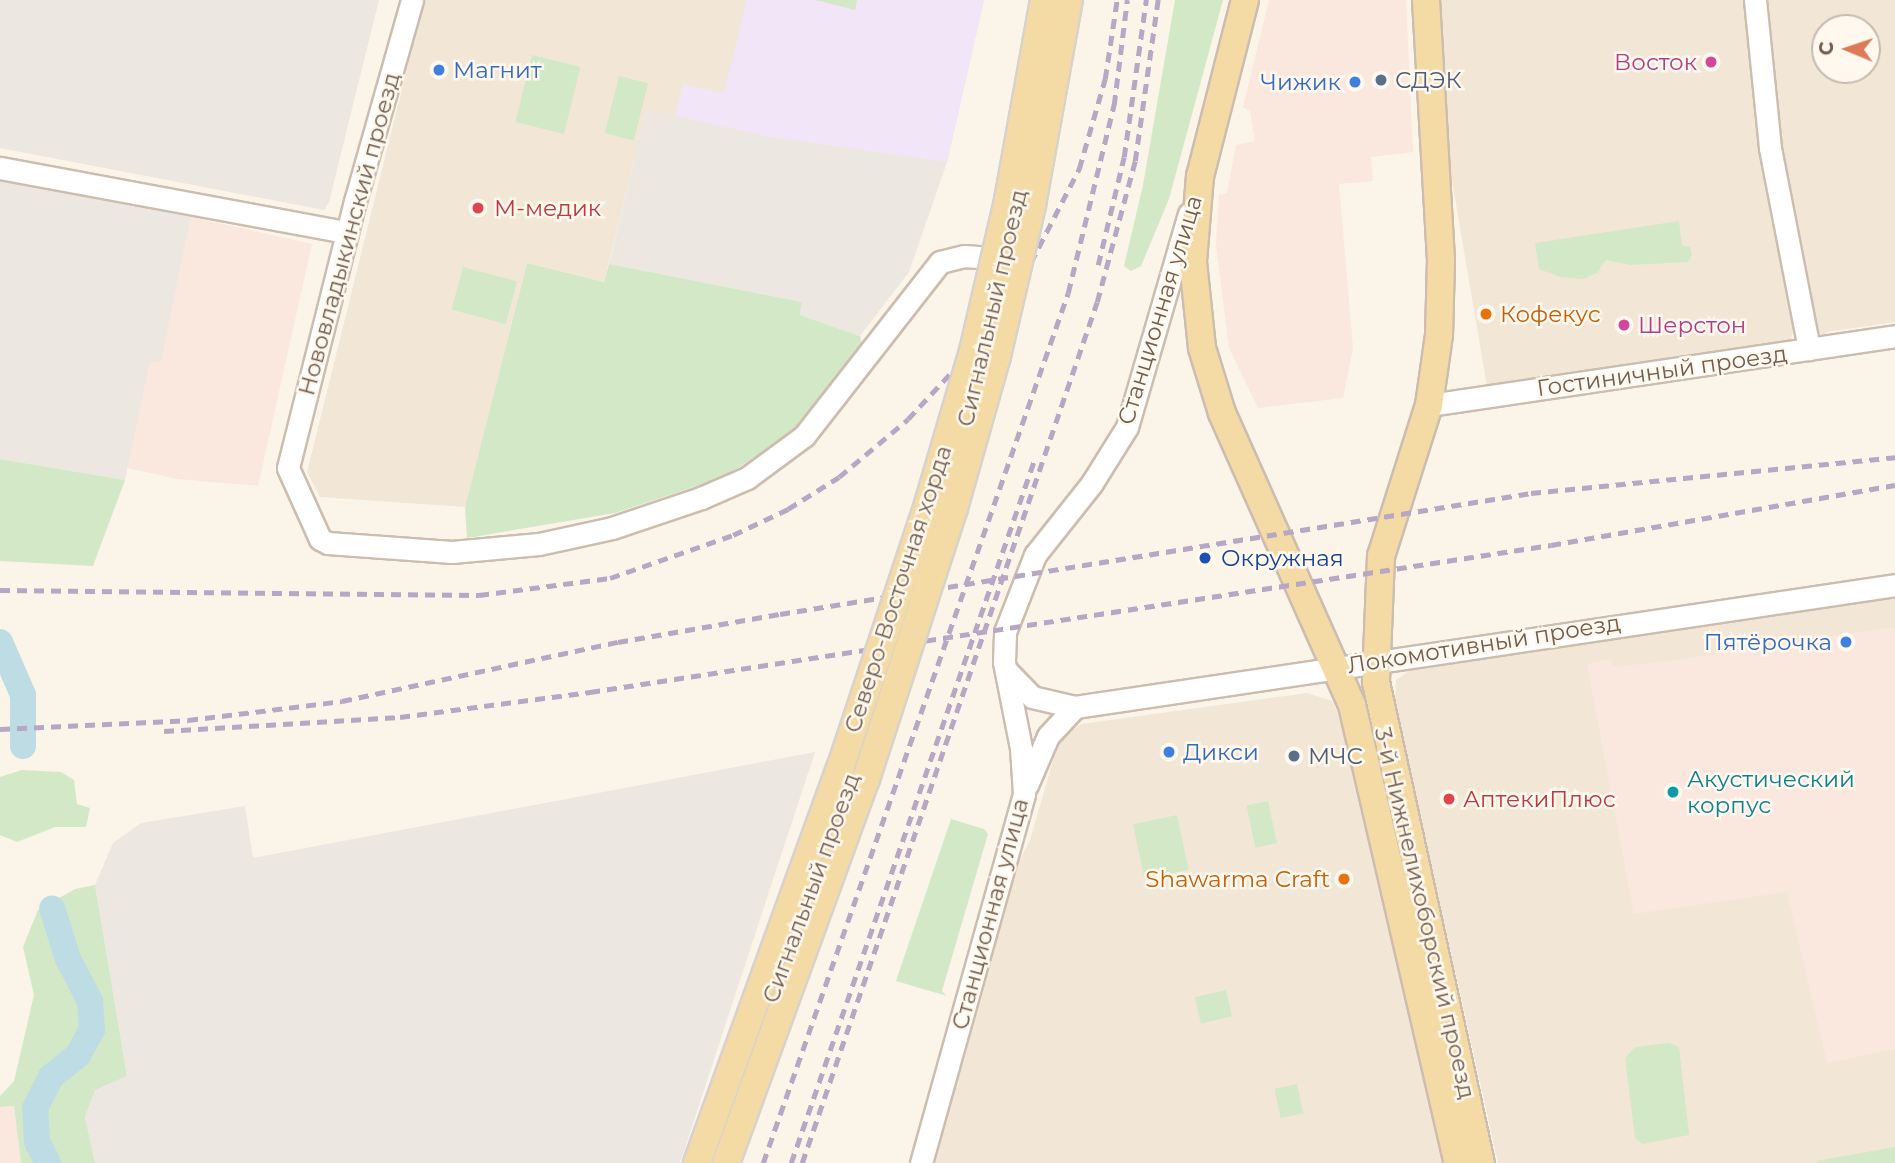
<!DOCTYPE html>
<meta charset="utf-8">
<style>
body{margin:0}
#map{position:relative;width:1895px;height:1163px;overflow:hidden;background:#fbf4e8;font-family:Montserrat,sans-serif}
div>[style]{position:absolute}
.residential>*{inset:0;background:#f2e7d7}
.commercial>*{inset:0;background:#fae7dd}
.industrial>*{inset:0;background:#ece7e1}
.education>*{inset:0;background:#f1e5f7}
.green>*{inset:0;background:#d3e8c7;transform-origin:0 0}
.river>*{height:26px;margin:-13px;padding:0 13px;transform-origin:13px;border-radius:13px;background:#bedce3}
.roads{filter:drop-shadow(2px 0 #ccbdaf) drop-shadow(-2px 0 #ccbdaf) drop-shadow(0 2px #ccbdaf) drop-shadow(0 -2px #ccbdaf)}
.minor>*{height:21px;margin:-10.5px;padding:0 10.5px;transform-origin:10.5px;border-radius:10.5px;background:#fff}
.major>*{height:26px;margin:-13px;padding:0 13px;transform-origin:13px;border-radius:13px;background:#f4dba6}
.rail>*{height:4.5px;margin-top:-2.25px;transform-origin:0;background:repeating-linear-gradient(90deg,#b8a7c4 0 10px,transparent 0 17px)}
.bridges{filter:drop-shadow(2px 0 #d8d2cd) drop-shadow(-2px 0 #d8d2cd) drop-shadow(0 2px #d8d2cd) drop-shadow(0 -2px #d8d2cd)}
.major-bridge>*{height:26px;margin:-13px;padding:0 13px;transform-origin:13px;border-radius:13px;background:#f4dba6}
.dots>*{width:19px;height:19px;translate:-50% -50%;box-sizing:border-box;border:4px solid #fef8ee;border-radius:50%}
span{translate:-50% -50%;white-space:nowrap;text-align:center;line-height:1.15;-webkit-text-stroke:5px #fef8ee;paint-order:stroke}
.hotel-label{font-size:23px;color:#b23c85}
.right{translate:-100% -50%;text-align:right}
.left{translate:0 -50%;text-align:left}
.shop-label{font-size:23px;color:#366cbe}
.service-label{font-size:23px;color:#4e5e75}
.health-label{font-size:23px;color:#be3a42}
.street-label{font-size:23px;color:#735d4e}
.food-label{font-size:23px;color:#c56008}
.transit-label{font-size:23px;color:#164399}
.culture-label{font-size:23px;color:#0d838f}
.north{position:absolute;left:1811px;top:14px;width:70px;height:70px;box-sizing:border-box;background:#fef8ee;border:2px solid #c6baae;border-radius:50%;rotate:272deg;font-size:19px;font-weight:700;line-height:28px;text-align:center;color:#735d4e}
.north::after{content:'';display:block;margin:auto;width:24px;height:32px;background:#db7b57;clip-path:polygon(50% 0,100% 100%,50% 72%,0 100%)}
</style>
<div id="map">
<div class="residential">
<i style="clip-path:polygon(424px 0,984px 0,947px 162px,766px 136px,647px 110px,604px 282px,527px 263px,465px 507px,320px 497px,307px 472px)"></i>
<i style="clip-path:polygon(1438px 0,1744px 0,1755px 123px,1794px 328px,1790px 342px,1487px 387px,1448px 157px,1439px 67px)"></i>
<i style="clip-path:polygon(evenodd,1764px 0,1895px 0,1895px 322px,1827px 332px,1826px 337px,1816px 331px,1779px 150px,1764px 0,1825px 28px,1867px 28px,1867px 70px,1825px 70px,1825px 28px)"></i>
<i style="clip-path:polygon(1895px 597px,1895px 1163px,1498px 1163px,1395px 702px,1396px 680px,1415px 667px,1782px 608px,1789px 613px)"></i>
<i style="clip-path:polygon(1307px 693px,1332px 701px,1341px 720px,1445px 1163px,934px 1163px,1020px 859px,1030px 840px,1059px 740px,1081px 724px)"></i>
</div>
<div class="commercial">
<i style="clip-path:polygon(1269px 0,1406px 0,1413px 152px,1371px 157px,1373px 181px,1339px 184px,1353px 348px,1343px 398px,1258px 408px,1229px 348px,1216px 245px,1219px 195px,1227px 193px,1236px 145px,1255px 141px,1250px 111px,1243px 107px)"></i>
<i style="clip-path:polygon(191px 217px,312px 244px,258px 486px,178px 479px,127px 468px,150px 360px,161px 361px)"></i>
<i style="clip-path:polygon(1895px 627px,1895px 1049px,1827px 1063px,1787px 892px,1634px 914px,1587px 664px,1611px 659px,1612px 667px,1669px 661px)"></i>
<i style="clip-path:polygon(14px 1106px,21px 1163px,0 1163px,0 1107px)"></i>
</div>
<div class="industrial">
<i style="clip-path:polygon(0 0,379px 0,329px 202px,324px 210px,0 148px)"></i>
<i style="clip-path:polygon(647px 109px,766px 136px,947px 162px,909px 272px,860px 336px,800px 315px,802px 302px,609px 264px)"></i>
<i style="clip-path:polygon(0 181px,191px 217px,161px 362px,150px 361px,125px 480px,0 459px)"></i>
<i style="clip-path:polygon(815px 752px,680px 1163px,95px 1163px,85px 1117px,95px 1089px,127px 1076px,95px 885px,113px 843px,141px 823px,245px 806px,253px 858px)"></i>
</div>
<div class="education">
<i style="clip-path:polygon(747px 0,984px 0,947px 162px,766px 136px,675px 116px,683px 84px,724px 93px)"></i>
</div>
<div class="green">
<i style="clip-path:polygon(815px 0,857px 0,855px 10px)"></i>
<i style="clip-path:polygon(1175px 0,1223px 0,1169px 199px,1141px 266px,1131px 271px,1124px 266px,1143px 185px)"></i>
<i style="left:532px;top:55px;width:50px;height:69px;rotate:14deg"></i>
<i style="left:619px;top:76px;width:30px;height:59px;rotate:14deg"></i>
<i style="clip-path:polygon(1679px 221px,1682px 245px,1690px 247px,1692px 255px,1688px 262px,1629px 265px,1606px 260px,1597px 273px,1583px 279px,1560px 277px,1539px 269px,1535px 243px)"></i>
<i style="clip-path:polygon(527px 263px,604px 282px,609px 264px,802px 302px,800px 315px,860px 336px,863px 349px,793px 432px,724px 477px,615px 513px,467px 538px,465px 507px)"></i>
<i style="left:463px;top:267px;width:56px;height:44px;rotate:15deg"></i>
<i style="clip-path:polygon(0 459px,125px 480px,93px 566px,0 561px)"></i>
<i style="clip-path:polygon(22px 770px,61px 772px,74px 780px,77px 804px,90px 808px,86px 827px,55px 827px,17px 842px,0 835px,0 777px)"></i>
<i style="left:1268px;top:801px;width:43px;height:22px;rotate:78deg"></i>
<i style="left:1177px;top:815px;width:56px;height:45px;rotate:78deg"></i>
<i style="clip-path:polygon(951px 819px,984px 829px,988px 834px,942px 991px,947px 996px,896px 981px)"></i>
<i style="clip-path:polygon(95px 885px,127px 1076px,95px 1090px,85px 1117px,95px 1163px,21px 1163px,14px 1106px,0 1107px,0 1096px,14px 1081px,34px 995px,23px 947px,38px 910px,75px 889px)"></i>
<i style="left:1226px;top:990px;width:27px;height:32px;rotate:77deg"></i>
<i style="clip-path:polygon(1669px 1043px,1679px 1047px,1689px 1135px,1642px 1144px,1635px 1138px,1625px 1058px,1635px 1047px)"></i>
<i style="left:1297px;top:1084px;width:30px;height:23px;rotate:78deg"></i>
<i style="clip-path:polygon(1895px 1147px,1895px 1163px,1817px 1163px,1816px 1161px)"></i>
</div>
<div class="river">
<i style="left:0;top:642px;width:58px;rotate:66.5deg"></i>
<i style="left:23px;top:695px;width:51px;rotate:90deg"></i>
<i style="left:48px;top:1163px;width:25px;rotate:-117deg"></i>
<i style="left:37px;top:1141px;width:33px;rotate:-93deg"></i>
<i style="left:35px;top:1108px;width:35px;rotate:-63deg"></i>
<i style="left:51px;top:1077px;width:35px;rotate:-39deg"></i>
<i style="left:78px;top:1055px;width:29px;rotate:-61deg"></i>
<i style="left:92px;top:1030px;width:29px;rotate:-94deg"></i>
<i style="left:90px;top:1001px;width:47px;rotate:-117.6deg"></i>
<i style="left:68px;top:959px;width:53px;rotate:-107.4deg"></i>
</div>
<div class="roads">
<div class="minor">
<i style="left:412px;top:0;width:209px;rotate:105.8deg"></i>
<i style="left:355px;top:201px;width:275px;rotate:104.1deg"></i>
<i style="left:288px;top:468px;width:78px;rotate:65.7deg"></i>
<i style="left:320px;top:539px;width:9px;rotate:27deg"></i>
<i style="left:328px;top:543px;width:124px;rotate:4.2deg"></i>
<i style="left:452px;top:552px;width:87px;rotate:-5.3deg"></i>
<i style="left:539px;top:544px;width:75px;rotate:-12.4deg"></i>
<i style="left:612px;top:528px;width:94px;rotate:-18.6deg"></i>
<i style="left:701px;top:498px;width:50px;rotate:-23.5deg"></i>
<i style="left:747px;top:478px;width:71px;rotate:-36.4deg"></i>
<i style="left:804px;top:436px;width:221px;rotate:-52deg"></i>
<i style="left:940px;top:262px;width:25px;rotate:-14deg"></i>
<i style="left:964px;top:256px;width:42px;rotate:4.1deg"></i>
<i style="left:1755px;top:0;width:149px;rotate:84.2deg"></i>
<i style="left:1770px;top:148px;width:205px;rotate:79deg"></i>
<i style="left:0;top:168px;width:353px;rotate:10.5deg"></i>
<i style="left:1429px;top:405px;width:471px;rotate:-8.4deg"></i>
<i style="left:1007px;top:671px;width:36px;rotate:46deg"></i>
<i style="left:1032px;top:697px;width:44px;rotate:13.1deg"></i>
<i style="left:1075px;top:707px;width:829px;rotate:-8.46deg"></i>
<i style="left:1027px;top:785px;width:53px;rotate:-66.8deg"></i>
<i style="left:1048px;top:736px;width:40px;rotate:-47deg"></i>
<i style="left:799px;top:920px;width:220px;rotate:-68.9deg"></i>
<i style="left:921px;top:1163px;width:383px;rotate:-74.4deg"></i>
<i style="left:1024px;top:794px;width:46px;rotate:-93.7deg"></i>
<i style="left:1021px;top:748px;width:88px;rotate:-101.2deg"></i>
<i style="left:1004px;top:662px;width:30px;rotate:-88deg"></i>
<i style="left:1005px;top:632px;width:83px;rotate:-68.7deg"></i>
<i style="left:1035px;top:555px;width:92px;rotate:-51.6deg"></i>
<i style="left:1092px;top:483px;width:66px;rotate:-58deg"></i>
<i style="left:1127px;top:427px;width:222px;rotate:-73.8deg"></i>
</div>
<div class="major">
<i style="left:1245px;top:0;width:182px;rotate:104.3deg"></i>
<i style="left:1200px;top:176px;width:86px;rotate:94.7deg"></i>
<i style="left:1193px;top:262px;width:86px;rotate:84deg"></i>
<i style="left:1202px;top:348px;width:68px;rotate:72.9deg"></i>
<i style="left:1222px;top:413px;width:320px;rotate:66deg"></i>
<i style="left:1352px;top:705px;width:470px;rotate:77deg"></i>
<i style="left:1426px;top:0;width:260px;rotate:86.7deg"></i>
<i style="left:1441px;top:260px;width:75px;rotate:91.5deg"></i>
<i style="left:1439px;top:335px;width:71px;rotate:98.1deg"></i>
<i style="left:1429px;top:405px;width:158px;rotate:107.6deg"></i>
<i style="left:1381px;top:556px;width:126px;rotate:92.3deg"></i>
<i style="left:1376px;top:682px;width:492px;rotate:77.7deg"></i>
</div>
</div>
<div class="rail">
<i style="left:1098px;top:265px;width:111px;rotate:-76.5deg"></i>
<i style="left:1124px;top:157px;width:159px;rotate:-82deg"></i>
<i style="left:0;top:590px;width:479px;rotate:0.6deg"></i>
<i style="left:479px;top:595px;width:132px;rotate:-7.4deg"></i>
<i style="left:610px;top:578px;width:130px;rotate:-19.3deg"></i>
<i style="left:733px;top:535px;width:61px;rotate:-25.3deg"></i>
<i style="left:788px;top:509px;width:60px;rotate:-32.1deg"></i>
<i style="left:839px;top:477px;width:90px;rotate:-40deg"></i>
<i style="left:908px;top:419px;width:117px;rotate:-47.1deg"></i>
<i style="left:988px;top:333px;width:48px;rotate:-56deg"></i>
<i style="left:1015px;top:293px;width:140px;rotate:-62.7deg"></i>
<i style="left:1079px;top:169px;width:94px;rotate:-73.9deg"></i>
<i style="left:1105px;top:79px;width:80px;rotate:-81.4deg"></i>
<i style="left:0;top:729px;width:188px;rotate:-2.7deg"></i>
<i style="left:188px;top:720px;width:155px;rotate:-7deg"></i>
<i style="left:342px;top:701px;width:282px;rotate:-12.1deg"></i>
<i style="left:618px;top:642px;width:164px;rotate:-9.8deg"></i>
<i style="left:780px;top:614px;width:761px;rotate:-9.15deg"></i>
<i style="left:1531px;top:493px;width:366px;rotate:-5.6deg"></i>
<i style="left:164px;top:731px;width:236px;rotate:-3.4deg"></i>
<i style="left:400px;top:717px;width:192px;rotate:-7.5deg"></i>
<i style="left:590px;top:692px;width:972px;rotate:-8.7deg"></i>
<i style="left:1551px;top:545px;width:349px;rotate:-9.9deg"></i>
<i style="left:763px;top:1163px;width:922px;rotate:-70.68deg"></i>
<i style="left:1068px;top:293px;width:194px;rotate:-76.3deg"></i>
<i style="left:1114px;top:105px;width:106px;rotate:-82.9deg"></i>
<i style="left:791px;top:1163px;width:746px;rotate:-70.91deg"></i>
<i style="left:802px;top:1163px;width:910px;rotate:-71.09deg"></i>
<i style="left:1097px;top:302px;width:146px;rotate:-74.9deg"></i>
<i style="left:1135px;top:161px;width:163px;rotate:-81.9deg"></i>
</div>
<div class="bridges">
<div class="major-bridge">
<i style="left:697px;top:1163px;width:419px;rotate:-70.1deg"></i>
<i style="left:840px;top:769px;width:279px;rotate:-71.6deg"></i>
<i style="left:928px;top:504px;width:159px;rotate:-73.6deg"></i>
<i style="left:973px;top:351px;width:155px;rotate:-76.9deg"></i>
<i style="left:1008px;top:200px;width:203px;rotate:-79.8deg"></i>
<i style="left:726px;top:1163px;width:409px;rotate:-70deg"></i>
<i style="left:866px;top:779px;width:285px;rotate:-72deg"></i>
<i style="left:954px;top:508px;width:158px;rotate:-74.2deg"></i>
<i style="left:997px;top:356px;width:155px;rotate:-76.9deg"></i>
<i style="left:1032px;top:205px;width:208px;rotate:-79.8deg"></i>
</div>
</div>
<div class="dots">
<i style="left:1711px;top:62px;background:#d1479c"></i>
<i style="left:439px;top:70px;background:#3f7fe0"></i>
<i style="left:1381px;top:80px;background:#5c6f8a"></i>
<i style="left:1355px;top:82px;background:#3f7fe0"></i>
<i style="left:478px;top:208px;background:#e0444e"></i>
<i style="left:1486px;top:314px;background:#e8710a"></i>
<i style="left:1624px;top:325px;background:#d1479c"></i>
<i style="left:1205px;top:558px;background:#1a4fb4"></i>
<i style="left:1846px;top:642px;background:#3f7fe0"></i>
<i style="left:1169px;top:752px;background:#3f7fe0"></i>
<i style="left:1294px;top:756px;background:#5c6f8a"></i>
<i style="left:1673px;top:792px;background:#0f9aa8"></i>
<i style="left:1449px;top:799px;background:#e0444e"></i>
<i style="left:1344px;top:879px;background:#e8710a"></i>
</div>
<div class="hotel-label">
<span class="right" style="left:1697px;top:62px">Восток</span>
<span class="left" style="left:1638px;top:325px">Шерстон</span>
</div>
<div class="shop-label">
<span class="left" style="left:453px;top:70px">Магнит</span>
<span class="right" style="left:1341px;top:82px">Чижик</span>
<span class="right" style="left:1832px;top:642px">Пятёрочка</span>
<span class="left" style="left:1183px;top:752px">Дикси</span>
</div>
<div class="service-label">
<span class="left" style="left:1395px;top:80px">СДЭК</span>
<span class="left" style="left:1308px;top:756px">МЧС</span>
</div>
<div class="health-label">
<span class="left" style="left:494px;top:208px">М-медик</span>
<span class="left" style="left:1463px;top:799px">АптекиПлюс</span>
</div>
<div class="street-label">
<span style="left:349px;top:234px;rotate:-75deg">Нововладыкинский проезд</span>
<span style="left:992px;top:308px;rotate:-77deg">Сигнальный проезд</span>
<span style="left:1160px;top:310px;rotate:-73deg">Станционная улица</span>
<span style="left:1662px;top:371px;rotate:-8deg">Гостиничный проезд</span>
<span style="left:898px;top:589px;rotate:-72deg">Северо-Восточная хорда</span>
<span style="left:1484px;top:644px;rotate:-9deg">Локомотивный проезд</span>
<span style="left:811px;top:888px;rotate:-70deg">Сигнальный проезд</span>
<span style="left:1425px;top:913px;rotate:77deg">3-й Нижнелихоборский проезд</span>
<span style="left:990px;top:914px;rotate:-75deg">Станционная улица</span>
</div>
<div class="food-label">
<span class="left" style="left:1500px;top:314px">Кофекус</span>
<span class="right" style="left:1330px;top:879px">Shawarma Craft</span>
</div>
<div class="transit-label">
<span class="left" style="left:1221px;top:558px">Окружная</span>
</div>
<div class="culture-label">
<span class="left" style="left:1687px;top:792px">Акустический<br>корпус</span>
</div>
<div class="north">С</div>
</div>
